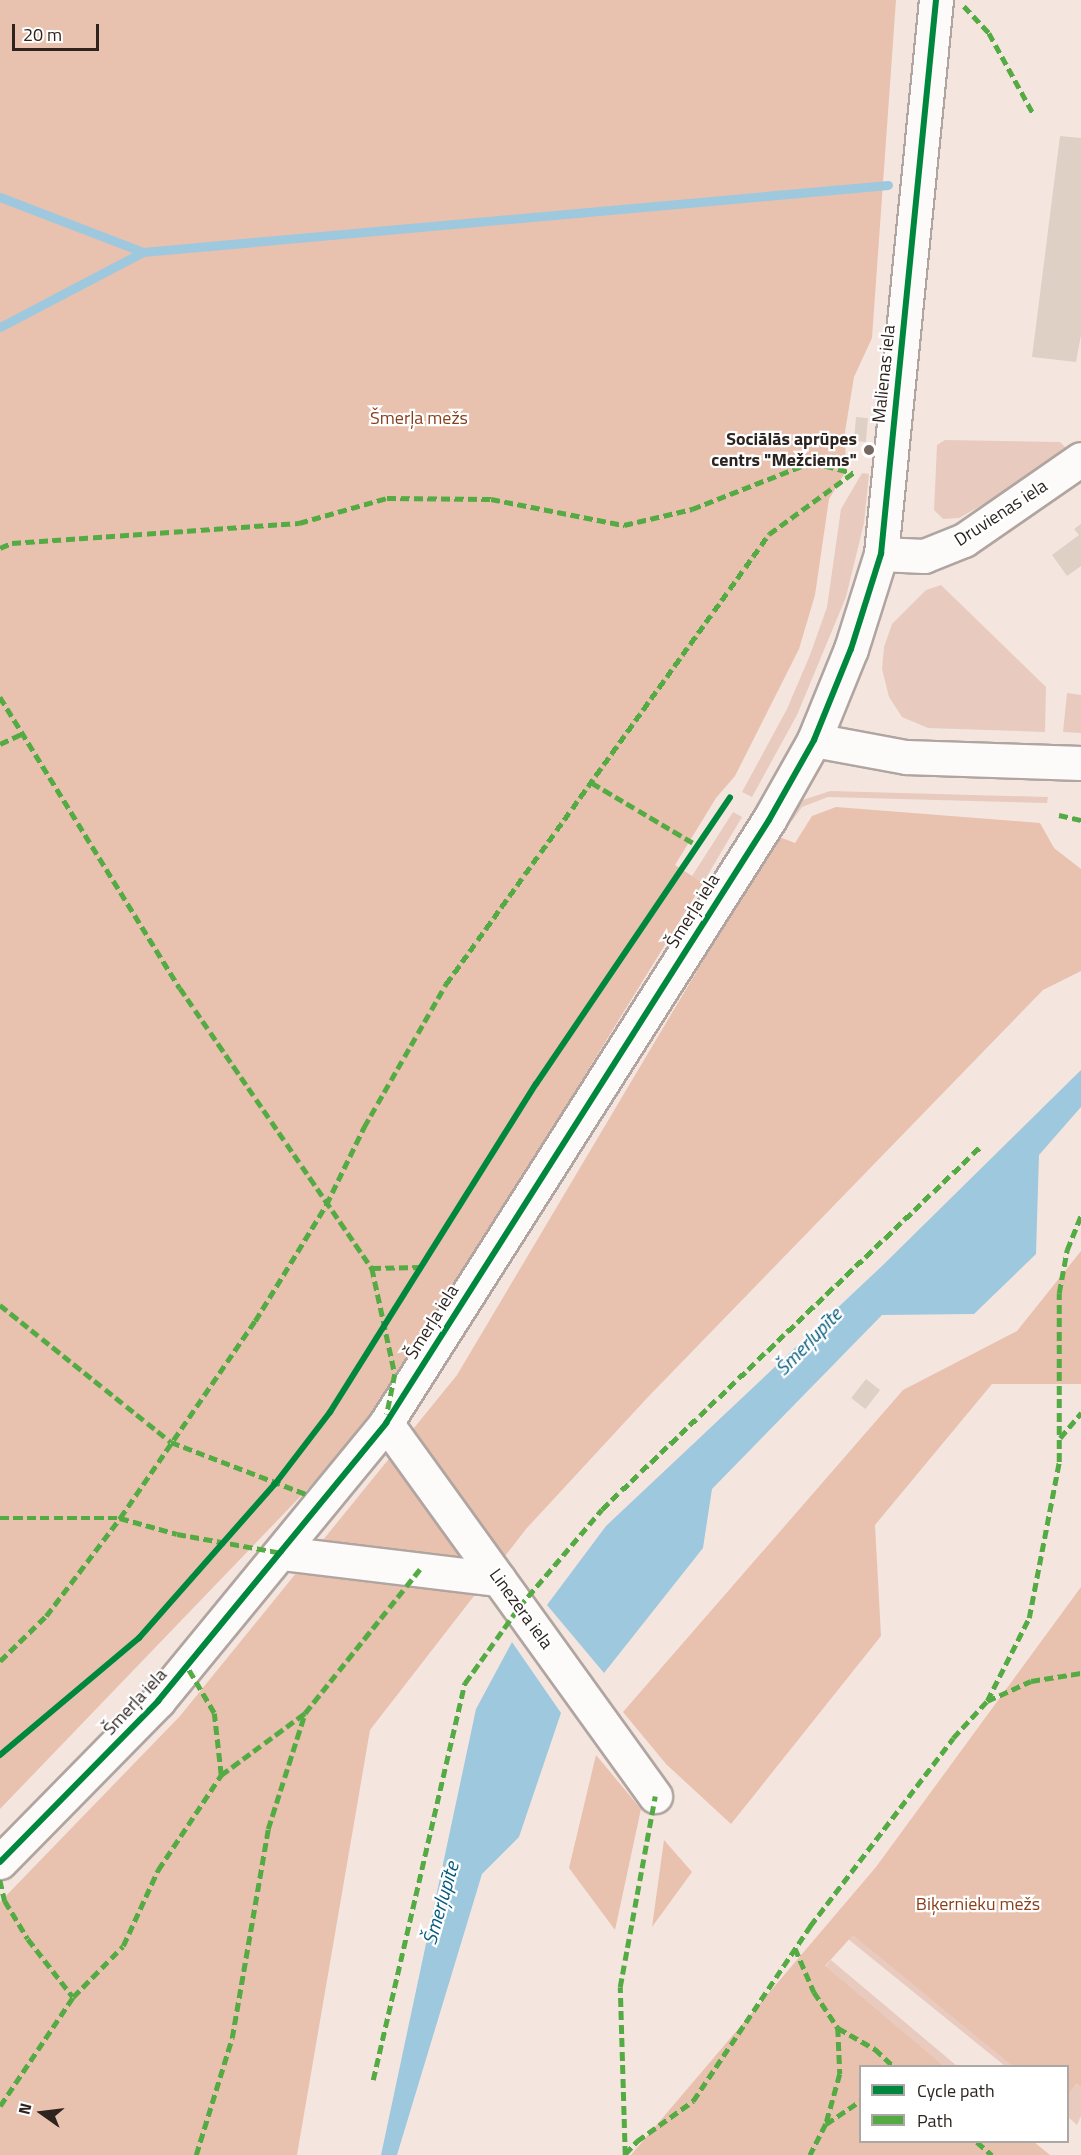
<!DOCTYPE html>
<meta charset="utf-8">
<style>
body{margin:0}
#map{position:relative;width:1081px;height:2155px;overflow:hidden;background:#f4e6df;font-family:"Titillium Web",sans-serif}
div>[style]{position:absolute}
.green>*{inset:0;background:#e8cbbe}
.forest>*{inset:0;background:#e9c1af}
.water>*{inset:0;background:#9ec8de}
.stream>*{height:9px;margin:-4.5px;padding:0 4.5px;transform-origin:4.5px;border-radius:4.5px;background:#9ec8de}
.building>*{inset:0;background:#ded0c4;transform-origin:0 0}
.roads{filter:drop-shadow(2px 0 #b0a5a0) drop-shadow(-2px 0 #b0a5a0) drop-shadow(0 2px #b0a5a0) drop-shadow(0 -2px #b0a5a0)}
.minor>*{height:33px;margin:-16.5px;padding:0 16.5px;transform-origin:16.5px;border-radius:16.5px;background:#fdfbfa}
.quiet>*{height:4.5px;margin-top:-2.25px;transform-origin:0;background:repeating-linear-gradient(90deg,#54aa43 0 9px,transparent 0 13.5px)}
.cycleway>*{height:6px;margin:-3px;padding:0 3px;transform-origin:3px;border-radius:3px;background:#00873e}
.dots>*{width:16px;height:16px;translate:-50% -50%;box-sizing:border-box;border:3px solid #fff;border-radius:50%}
span{translate:-50% -50%;white-space:nowrap;text-align:center;line-height:1.15;-webkit-text-stroke:4.5px #fff;paint-order:stroke}
.street-label{font-size:18px;color:#2d241f}
.park-label{font-size:18px;color:#893f19}
.poi-label{font-size:18px;color:#2d241f;font-weight:700}
.right{translate:-100% -50%;text-align:right}
.water-label{font-size:20px;color:#055d7e;font-style:italic}
.legend{position:absolute;left:859px;top:2065px;width:210px;height:78px;box-sizing:border-box;background:#fff;border:2px solid #aba7a5;margin:0;padding:8px 10px;list-style:none;font-size:18px;color:#2d241f}
.legend li{display:flex;align-items:center;gap:12px;height:30px}
.legend b{width:30px;border:2px solid #aba7a5}
.north{position:absolute;left:12px;top:2083px;width:60px;height:60px;-webkit-text-stroke:4px #fff;paint-order:stroke;rotate:284deg;font-size:16px;font-weight:700;line-height:24px;text-align:center;color:#2d241f}
.north::after{content:'';display:block;margin:auto;width:21px;height:27px;background:#2d241f;clip-path:polygon(50% 0,100% 100%,50% 72%,0 100%)}
.scale{position:absolute;left:12px;top:24px;width:87px;height:27px;box-sizing:border-box;border:3px solid #2d241f;border-top:0;padding-left:8px;font-size:18px;line-height:21px;white-space:nowrap;color:#2d241f;-webkit-text-stroke:4px #fff;paint-order:stroke}
</style>
<div id="map">
<div class="green">
<i style="clip-path:polygon(945px 440px,1060px 442px,1070px 452px,1064px 459px,959px 518px,943px 519px,934px 510px,937px 445px)"></i>
<i style="clip-path:polygon(862px 473px,869px 474px,864px 523px,846px 597px,797px 715px,752px 797px,742px 792px,787px 709px,810px 655px,827px 607px,841px 509px)"></i>
<i style="clip-path:polygon(941px 585px,1046px 687px,1045px 732px,928px 728px,902px 717px,889px 697px,882px 669px,884px 647px,892px 624px,926px 590px)"></i>
<i style="clip-path:polygon(1067px 693px,1081px 695px,1081px 733px,1063px 732px)"></i>
<i style="clip-path:polygon(830px 791px,1048px 797px,1047px 803px,828px 797px,802px 807px,792px 821px,786px 818px,797px 802px)"></i>
<i style="clip-path:polygon(733px 812px,742px 817px,703px 883px,692px 876px)"></i>
<i style="clip-path:polygon(853px 1934px,1012px 2066px,1005px 2066px,848px 1939px)"></i>
<i style="clip-path:polygon(831px 1960px,957px 2066px,944px 2066px,825px 1967px)"></i>
<i style="clip-path:polygon(1076px 2084px,1081px 2087px,1081px 2116px,1077px 2125px,1068px 2117px,1068px 2096px)"></i>
</div>
<div class="forest">
<i style="clip-path:polygon(0 0,896px 0,872px 338px,854px 377px,845px 432px,846px 471px,829px 499px,815px 595px,799px 649px,735px 776px,716px 798px,675px 865px,703px 883px,371px 1423px,0 1809px)"></i>
<i style="clip-path:polygon(836px 807px,1040px 823px,1054px 848px,1081px 869px,1081px 971px,1043px 990px,648px 1397px,526px 1529px,370px 1730px,297px 2155px,0 2155px,0 1902px,180px 1716px,457px 1375px,777px 836px,795px 843px,812px 816px)"></i>
<i style="clip-path:polygon(1081px 1251px,1081px 1384px,992px 1384px,875px 1525px,881px 1636px,731px 1824px,666px 1764px,623px 1712px,903px 1390px,1017px 1331px)"></i>
<i style="clip-path:polygon(1081px 1587px,1081px 2087px,1076px 2084px,1068px 2096px,1068px 2066px,1012px 2066px,853px 1935px,825px 1966px,944px 2066px,860px 2066px,860px 2142px,1034px 2142px,1050px 2155px,631px 2155px,876px 1867px)"></i>
<i style="clip-path:polygon(596px 1755px,641px 1809px,615px 1930px,569px 1868px)"></i>
<i style="clip-path:polygon(664px 1840px,692px 1872px,652px 1927px)"></i>
</div>
<div class="water">
<i style="clip-path:polygon(1081px 1070px,1081px 1107px,1039px 1155px,1036px 1254px,974px 1314px,882px 1315px,712px 1489px,703px 1548px,604px 1673px,547px 1605px,606px 1526px,883px 1265px)"></i>
<i style="clip-path:polygon(512px 1642px,561px 1713px,519px 1837px,482px 1874px,397px 2155px,381px 2155px,476px 1709px)"></i>
</div>
<div class="stream">
<i style="left:0;top:197px;width:153px;rotate:21deg"></i>
<i style="left:143px;top:252px;width:748px;rotate:-5.14deg"></i>
<i style="left:0;top:327px;width:161px;rotate:-27.7deg"></i>
</div>
<div class="building">
<i style="clip-path:polygon(1060px 136px,1081px 138px,1081px 335px,1076px 362px,1032px 357px)"></i>
<i style="left:856px;top:417px;width:12px;height:24px;rotate:5deg"></i>
<i style="clip-path:polygon(1081px 524px,1081px 566px,1067px 576px,1052px 555px,1079px 535px,1074px 529px)"></i>
<i style="left:866px;top:1379px;width:18px;height:24px;rotate:38deg"></i>
</div>
<div class="roads">
<div class="minor">
<i style="left:881px;top:554px;width:43px;rotate:2.7deg"></i>
<i style="left:924px;top:556px;width:43px;rotate:-21.8deg"></i>
<i style="left:964px;top:540px;width:142px;rotate:-34.7deg"></i>
<i style="left:814px;top:740px;width:94px;rotate:10.5deg"></i>
<i style="left:906px;top:757px;width:175px;rotate:2deg"></i>
<i style="left:386px;top:1423px;width:460px;rotate:54.2deg"></i>
<i style="left:283px;top:1553px;width:217px;rotate:6.9deg"></i>
<i style="left:0;top:1862px;width:226px;rotate:-45.5deg"></i>
<i style="left:158px;top:1701px;width:360px;rotate:-50.6deg"></i>
<i style="left:386px;top:1423px;width:714px;rotate:-57.58deg"></i>
<i style="left:769px;top:820px;width:92px;rotate:-60.6deg"></i>
<i style="left:814px;top:740px;width:98px;rotate:-67.9deg"></i>
<i style="left:851px;top:649px;width:100px;rotate:-72.5deg"></i>
<i style="left:881px;top:554px;width:557px;rotate:-84.33deg"></i>
</div>
</div>
<div class="quiet">
<i style="left:964px;top:6px;width:37px;rotate:47deg"></i>
<i style="left:989px;top:33px;width:91px;rotate:61.2deg"></i>
<i style="left:0;top:548px;width:13px;rotate:-23deg"></i>
<i style="left:12px;top:543px;width:288px;rotate:-4deg"></i>
<i style="left:299px;top:523px;width:91px;rotate:-15.9deg"></i>
<i style="left:387px;top:498px;width:104px;rotate:0.6deg"></i>
<i style="left:491px;top:499px;width:136px;rotate:11.1deg"></i>
<i style="left:624px;top:525px;width:70px;rotate:-13.2deg"></i>
<i style="left:692px;top:509px;width:129px;rotate:-21.4deg"></i>
<i style="left:812px;top:462px;width:42px;rotate:15deg"></i>
<i style="left:0;top:697px;width:342px;rotate:58.3deg"></i>
<i style="left:180px;top:988px;width:340px;rotate:55.6deg"></i>
<i style="left:372px;top:1268px;width:108px;rotate:77.8deg"></i>
<i style="left:395px;top:1374px;width:41px;rotate:101.3deg"></i>
<i style="left:0;top:744px;width:26px;rotate:-25deg"></i>
<i style="left:592px;top:783px;width:122px;rotate:30.6deg"></i>
<i style="left:1059px;top:815px;width:23px;rotate:13deg"></i>
<i style="left:372px;top:1268px;width:48px;rotate:-1.2deg"></i>
<i style="left:0;top:1305px;width:219px;rotate:38.7deg"></i>
<i style="left:171px;top:1442px;width:147px;rotate:21.1deg"></i>
<i style="left:1060px;top:1438px;width:33px;rotate:-50deg"></i>
<i style="left:0;top:1518px;width:120px"></i>
<i style="left:120px;top:1518px;width:59px;rotate:15.7deg"></i>
<i style="left:177px;top:1534px;width:108px;rotate:10.2deg"></i>
<i style="left:0;top:1661px;width:64px;rotate:-44.4deg"></i>
<i style="left:46px;top:1616px;width:123px;rotate:-52.9deg"></i>
<i style="left:120px;top:1518px;width:239px;rotate:-55.6deg"></i>
<i style="left:255px;top:1321px;width:136px;rotate:-58.5deg"></i>
<i style="left:326px;top:1205px;width:87px;rotate:-64deg"></i>
<i style="left:364px;top:1127px;width:165px;rotate:-60.2deg"></i>
<i style="left:446px;top:984px;width:554px;rotate:-54.33deg"></i>
<i style="left:769px;top:534px;width:104px;rotate:-36deg"></i>
<i style="left:987px;top:1701px;width:93px;rotate:-63.2deg"></i>
<i style="left:1029px;top:1618px;width:159px;rotate:-79.1deg"></i>
<i style="left:1059px;top:1462px;width:169px;rotate:-90deg"></i>
<i style="left:1059px;top:1293px;width:44px;rotate:-79.5deg"></i>
<i style="left:1067px;top:1250px;width:37px;rotate:-68deg"></i>
<i style="left:221px;top:1775px;width:104px;rotate:-36.4deg"></i>
<i style="left:305px;top:1713px;width:184px;rotate:-51.4deg"></i>
<i style="left:0;top:1880px;width:22px;rotate:77deg"></i>
<i style="left:5px;top:1901px;width:44px;rotate:58.8deg"></i>
<i style="left:28px;top:1939px;width:73px;rotate:52.2deg"></i>
<i style="left:795px;top:1948px;width:48px;rotate:66.6deg"></i>
<i style="left:814px;top:1992px;width:43px;rotate:56.3deg"></i>
<i style="left:838px;top:2028px;width:46px;rotate:87.5deg"></i>
<i style="left:840px;top:2074px;width:52px;rotate:105.6deg"></i>
<i style="left:826px;top:2124px;width:35px;rotate:117deg"></i>
<i style="left:838px;top:2028px;width:43px;rotate:29.6deg"></i>
<i style="left:875px;top:2049px;width:25px;rotate:43deg"></i>
<i style="left:373px;top:2080px;width:408px;rotate:-77deg"></i>
<i style="left:465px;top:1683px;width:93px;rotate:-54.6deg"></i>
<i style="left:519px;top:1607px;width:128px;rotate:-49.7deg"></i>
<i style="left:602px;top:1509px;width:525px;rotate:-43.76deg"></i>
<i style="left:0;top:2106px;width:131px;rotate:-56.2deg"></i>
<i style="left:73px;top:1997px;width:71px;rotate:-45.6deg"></i>
<i style="left:123px;top:1946px;width:84px;rotate:-65.3deg"></i>
<i style="left:158px;top:1870px;width:114px;rotate:-56.4deg"></i>
<i style="left:221px;top:1775px;width:62px;rotate:-96.4deg"></i>
<i style="left:214px;top:1713px;width:53px;rotate:-120.4deg"></i>
<i style="left:826px;top:2124px;width:41px;rotate:-34.1deg"></i>
<i style="left:977px;top:2142px;width:20px;rotate:41deg"></i>
<i style="left:625px;top:2154px;width:18px;rotate:-47deg"></i>
<i style="left:637px;top:2141px;width:69px;rotate:-35.5deg"></i>
<i style="left:693px;top:2101px;width:211px;rotate:-56.2deg"></i>
<i style="left:810px;top:1926px;width:236px;rotate:-52.7deg"></i>
<i style="left:953px;top:1738px;width:50px;rotate:-47.4deg"></i>
<i style="left:987px;top:1701px;width:48px;rotate:-24.4deg"></i>
<i style="left:1031px;top:1681px;width:51px;rotate:-9.1deg"></i>
<i style="left:196px;top:2155px;width:122px;rotate:-72.9deg"></i>
<i style="left:232px;top:2038px;width:212px;rotate:-80.2deg"></i>
<i style="left:268px;top:1829px;width:122px;rotate:-72.3deg"></i>
<i style="left:625px;top:2155px;width:168px;rotate:-91.7deg"></i>
<i style="left:620px;top:1987px;width:194px;rotate:-79.6deg"></i>
</div>
<div class="cycleway">
<i style="left:0;top:1755px;width:182px;rotate:-40.1deg"></i>
<i style="left:139px;top:1638px;width:205px;rotate:-48.6deg"></i>
<i style="left:275px;top:1484px;width:91px;rotate:-52.6deg"></i>
<i style="left:330px;top:1412px;width:387px;rotate:-57.9deg"></i>
<i style="left:536px;top:1084px;width:346px;rotate:-55.9deg"></i>
<i style="left:0;top:1862px;width:226px;rotate:-45.5deg"></i>
<i style="left:158px;top:1701px;width:360px;rotate:-50.6deg"></i>
<i style="left:386px;top:1423px;width:714px;rotate:-57.58deg"></i>
<i style="left:769px;top:820px;width:92px;rotate:-60.6deg"></i>
<i style="left:814px;top:740px;width:98px;rotate:-67.9deg"></i>
<i style="left:851px;top:649px;width:100px;rotate:-72.5deg"></i>
<i style="left:881px;top:554px;width:557px;rotate:-84.33deg"></i>
</div>
<div class="dots">
<i style="left:869px;top:450px;background:#736862"></i>
</div>
<div class="street-label">
<span style="left:884px;top:374px;rotate:-84deg">Malienas iela</span>
<span style="left:1001px;top:513px;rotate:-33deg">Druvienas iela</span>
<span style="left:693px;top:911px;rotate:-58deg">Šmerļa iela</span>
<span style="left:432px;top:1322px;rotate:-58deg">Šmerļa iela</span>
<span style="left:521px;top:1609px;rotate:54deg">Linezera iela</span>
<span style="left:135px;top:1702px;rotate:-47deg">Šmerļa iela</span>
</div>
<div class="park-label">
<span style="left:419px;top:418px">Šmerļa mežs</span>
<span style="left:978px;top:1904px">Biķernieku mežs</span>
</div>
<div class="poi-label">
<span class="right" style="left:857px;top:450px">Sociālās aprūpes<br>centrs "Mežciems"</span>
</div>
<div class="water-label">
<span style="left:808px;top:1341px;rotate:-46deg">Šmerļupīte</span>
<span style="left:440px;top:1903px;rotate:-74deg">Šmerļupīte</span>
</div>
<ul class="legend">
<li><b style="height:8px;background:#00873e"></b>Cycle path</li>
<li><b style="height:8px;background:#54aa43"></b>Path</li>
</ul>
<div class="north">N</div>
<div class="scale">20 m</div>
</div>
